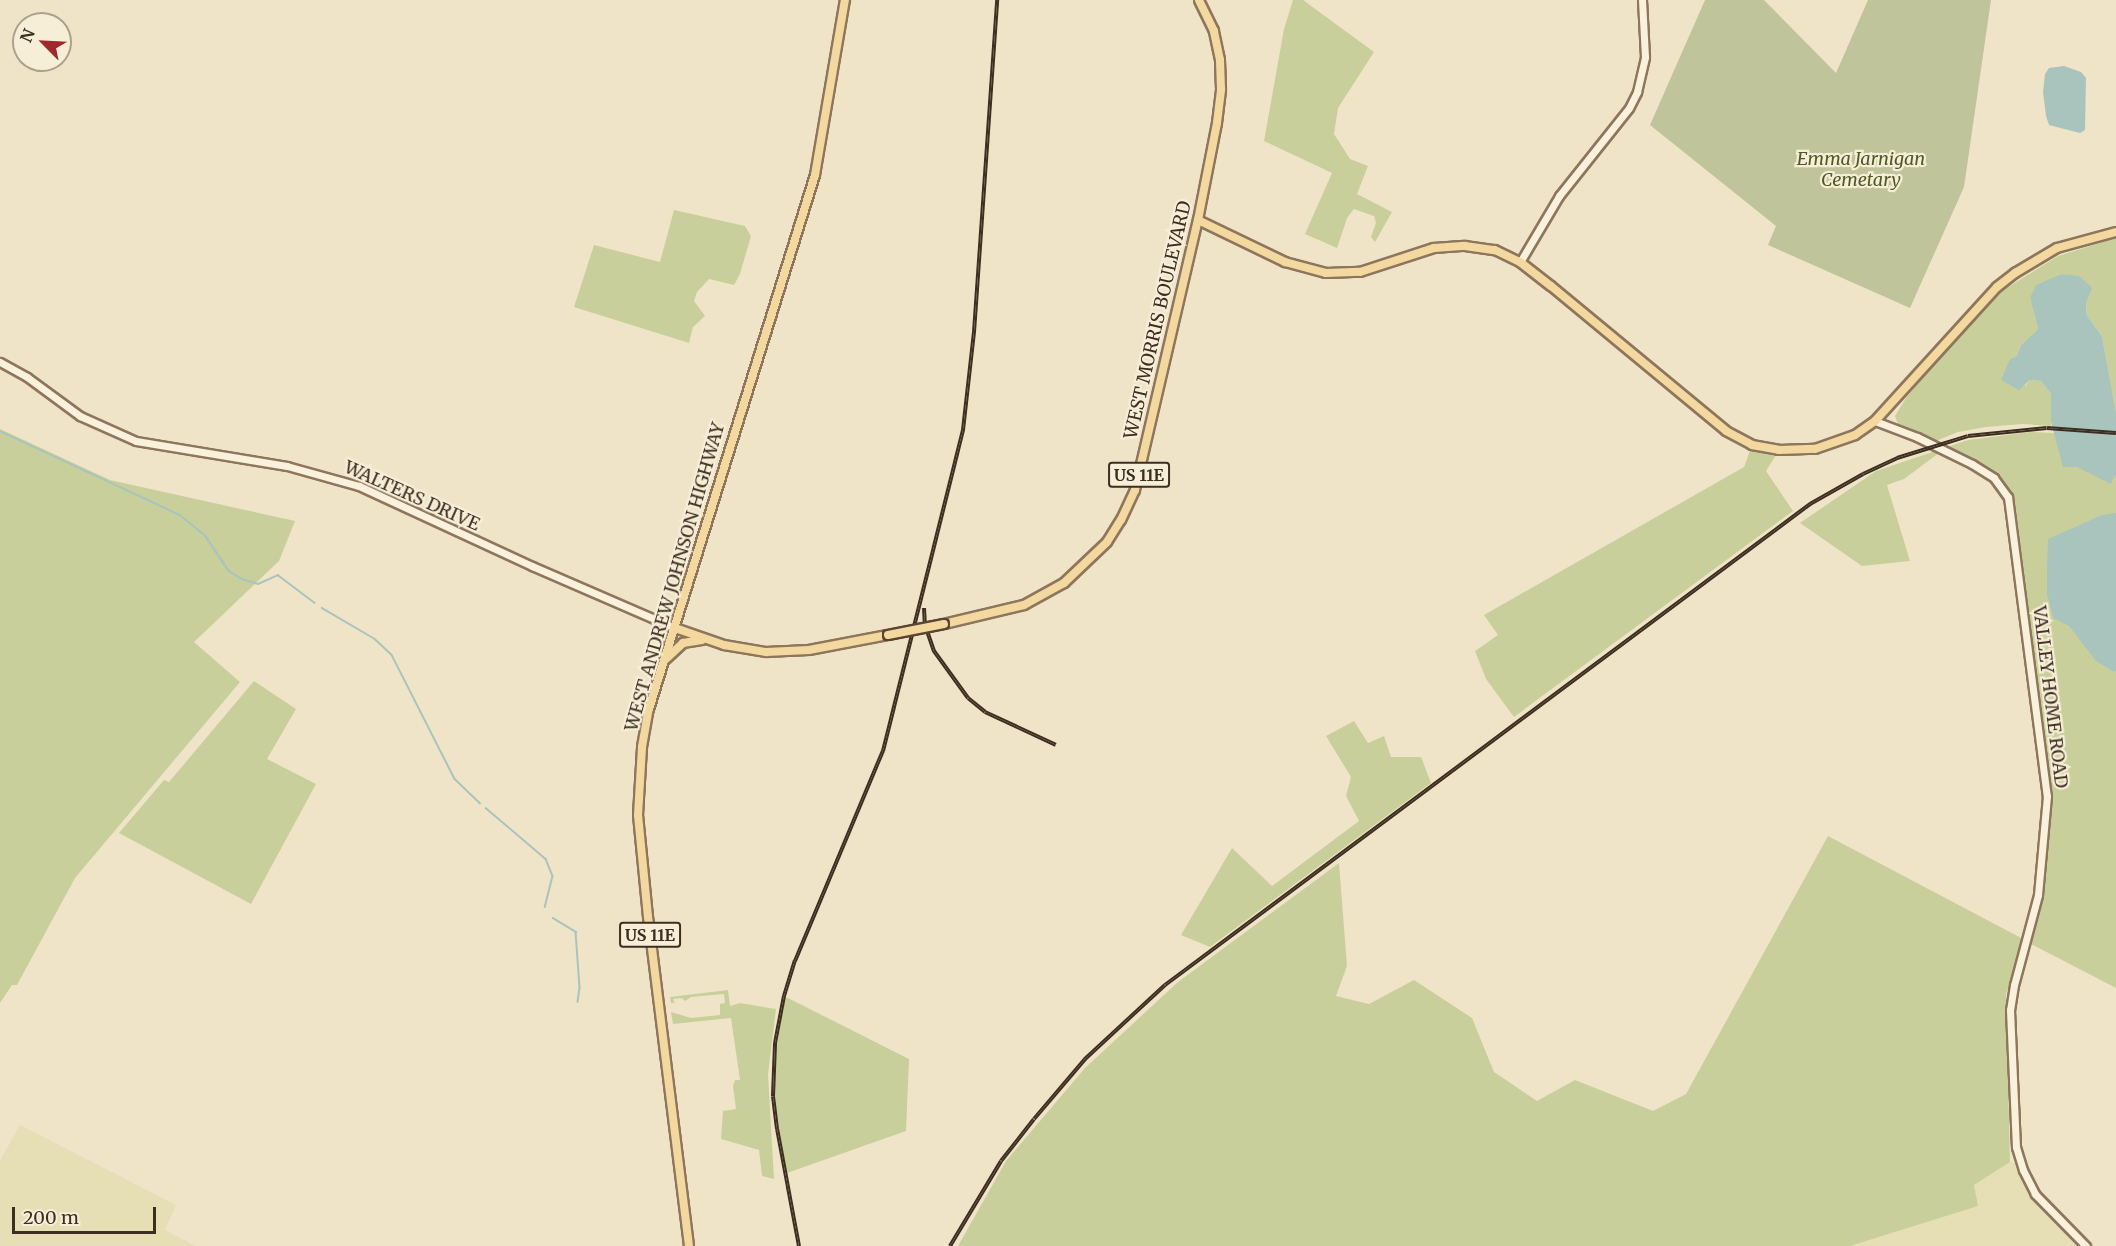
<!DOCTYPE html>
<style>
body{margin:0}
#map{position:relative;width:2116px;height:1246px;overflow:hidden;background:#f0e4c8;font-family:Merriweather,serif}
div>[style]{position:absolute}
.farmland>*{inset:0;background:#e6deb5}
.green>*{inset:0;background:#c9cf9b}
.cemetery>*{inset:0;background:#bfc49a}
.water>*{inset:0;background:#a9c4bc}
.stream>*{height:1.5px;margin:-0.75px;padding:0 0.75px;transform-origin:0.75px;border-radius:0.75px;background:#a9c4bc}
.roads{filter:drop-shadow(2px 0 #8d765c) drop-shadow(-2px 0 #8d765c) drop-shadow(0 2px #8d765c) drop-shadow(0 -2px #8d765c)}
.minor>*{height:7px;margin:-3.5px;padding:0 3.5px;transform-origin:3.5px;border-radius:3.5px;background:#faf1dc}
.major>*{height:8px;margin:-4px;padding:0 4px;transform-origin:4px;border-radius:4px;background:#f3d9a0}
.rail>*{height:4px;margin-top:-2px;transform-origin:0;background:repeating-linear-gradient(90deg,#f7eed8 0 4.5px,#3d2e20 0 9px);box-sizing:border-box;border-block:2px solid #3d2e20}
.bridges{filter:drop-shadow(2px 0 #5b4430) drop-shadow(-2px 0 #5b4430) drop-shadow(0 2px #5b4430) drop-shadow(0 -2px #5b4430)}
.major-bridge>*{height:8px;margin:-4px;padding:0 4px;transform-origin:4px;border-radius:4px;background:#f3d9a0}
span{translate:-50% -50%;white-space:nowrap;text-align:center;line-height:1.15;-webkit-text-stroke:4.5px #f7eed8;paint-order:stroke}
.shield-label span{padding:2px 4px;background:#f7eed8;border:2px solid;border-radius:4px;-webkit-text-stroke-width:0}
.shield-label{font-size:16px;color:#3d2e20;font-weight:700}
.park-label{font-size:18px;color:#4d5a26;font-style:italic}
.street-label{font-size:18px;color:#3d2e20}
.north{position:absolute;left:12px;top:12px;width:60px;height:60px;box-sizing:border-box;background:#f7eed8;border:2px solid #ada18e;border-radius:50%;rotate:294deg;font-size:16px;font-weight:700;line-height:24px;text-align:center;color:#3d2e20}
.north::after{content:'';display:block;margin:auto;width:21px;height:27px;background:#9e2a2b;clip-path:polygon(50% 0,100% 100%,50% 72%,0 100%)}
.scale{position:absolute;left:12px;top:1207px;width:144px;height:27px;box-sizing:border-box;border:3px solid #3d2e20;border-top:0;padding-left:8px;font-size:18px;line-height:21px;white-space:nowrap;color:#3d2e20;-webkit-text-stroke:4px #f7eed8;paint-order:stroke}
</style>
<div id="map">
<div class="farmland">
<i style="clip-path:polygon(20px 1125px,176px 1205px,165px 1230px,196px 1246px,0 1246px,0 1161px)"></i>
<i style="clip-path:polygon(2010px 1162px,2022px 1164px,2037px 1192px,2094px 1246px,1850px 1246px,1977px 1206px,1974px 1185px)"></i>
</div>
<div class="green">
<i style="clip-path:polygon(1293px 0,1303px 0,1374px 52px,1338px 108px,1334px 134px,1350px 159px,1368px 166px,1357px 194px,1392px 212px,1375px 242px,1371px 237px,1376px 223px,1374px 216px,1354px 209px,1347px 218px,1337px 248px,1305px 234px,1332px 173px,1264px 141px,1284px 29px)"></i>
<i style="clip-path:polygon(674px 210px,745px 226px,751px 236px,740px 274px,734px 285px,709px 279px,697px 292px,694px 301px,705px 316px,693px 327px,689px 343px,574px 307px,594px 245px,660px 262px)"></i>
<i style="clip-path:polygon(2116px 238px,2116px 412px,2102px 336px,2087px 316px,2086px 303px,2071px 276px,2062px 274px,2030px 298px,2038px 329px,2021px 345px,2016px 357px,2025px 386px,2030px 380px,2041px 381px,2051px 394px,2051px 426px,2023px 424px,1986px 427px,1958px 432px,1936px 441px,1898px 424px,1895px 416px,1906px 398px,1973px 316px,2000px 292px,2058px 256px)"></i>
<i style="clip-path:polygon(0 429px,110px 480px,295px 521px,279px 561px,194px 642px,240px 682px,75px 878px,17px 985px,12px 985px,0 1003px)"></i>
<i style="clip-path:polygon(2030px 432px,2116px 436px,2116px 988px,2025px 941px,2006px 994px,2010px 1162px,1974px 1185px,1978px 1206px,1850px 1246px,958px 1246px,1006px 1161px,1085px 1068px,1178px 982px,1339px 863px,1347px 966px,1336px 996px,1369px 1004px,1414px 980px,1472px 1018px,1494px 1072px,1537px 1101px,1575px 1080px,1653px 1111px,1686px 1094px,1828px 836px,2025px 940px,2031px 922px,2046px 816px,2017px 547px,2002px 486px,1943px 450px,1904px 479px,1887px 485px,1910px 561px,1862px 566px,1800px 523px,1876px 471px,1968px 440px)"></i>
<i style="clip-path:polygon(1752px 445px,1779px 450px,1766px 471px,1793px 511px,1514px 717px,1486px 679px,1475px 651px,1498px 635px,1484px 615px,1744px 467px)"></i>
<i style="clip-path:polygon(254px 681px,296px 709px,267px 759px,316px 784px,251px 904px,119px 833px,164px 780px,169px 782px)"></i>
<i style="clip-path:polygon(1354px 721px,1368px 743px,1384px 736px,1391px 757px,1421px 757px,1431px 783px,1210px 947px,1181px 935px,1232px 848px,1272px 886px,1359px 821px,1346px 796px,1351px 777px,1326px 736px)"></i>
<i style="clip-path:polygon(728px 990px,730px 1006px,740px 1003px,776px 1009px,768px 1074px,774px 1179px,762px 1176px,759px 1150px,721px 1139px,723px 1111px,736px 1109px,733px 1086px,735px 1080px,740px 1080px,731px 1018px,673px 1024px,671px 1012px,691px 1018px,720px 1015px,720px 1004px,725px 1003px,724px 994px,691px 997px,685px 1001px,682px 998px,673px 999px,675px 1003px,671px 1003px,670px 997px)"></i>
<i style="clip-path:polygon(784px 996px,909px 1059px,906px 1131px,787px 1173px,783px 1164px,773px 1096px,775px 1043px)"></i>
</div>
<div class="cemetery">
<i style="clip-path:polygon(1705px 0,1764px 0,1836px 73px,1868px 0,1991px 0,1964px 187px,1910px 308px,1768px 245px,1776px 226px,1650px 125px)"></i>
</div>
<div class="water">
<i style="clip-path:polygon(2064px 66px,2081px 72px,2086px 78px,2085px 130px,2080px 133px,2049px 125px,2046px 116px,2043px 92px,2045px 74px,2049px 68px)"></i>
<i style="clip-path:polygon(2062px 274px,2079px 276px,2092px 288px,2086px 303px,2087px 316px,2102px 336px,2116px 412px,2116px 474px,2111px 484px,2077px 467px,2063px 467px,2051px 422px,2051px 394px,2041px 381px,2030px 380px,2019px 390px,2001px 380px,2010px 359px,2016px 357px,2021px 345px,2038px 329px,2030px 298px,2036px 285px)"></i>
<i style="clip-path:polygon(2116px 513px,2116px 671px,2114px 672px,2096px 661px,2069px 626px,2053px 618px,2047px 594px,2047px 571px,2048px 539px,2102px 515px)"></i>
</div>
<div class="stream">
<i style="left:0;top:431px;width:199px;rotate:25deg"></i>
<i style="left:180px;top:515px;width:32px;rotate:39deg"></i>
<i style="left:205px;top:535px;width:43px;rotate:56.3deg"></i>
<i style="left:229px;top:571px;width:15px;rotate:32deg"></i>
<i style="left:242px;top:579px;width:17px;rotate:17deg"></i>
<i style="left:258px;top:584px;width:22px;rotate:-24deg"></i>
<i style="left:278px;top:575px;width:46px;rotate:37.1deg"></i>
<i style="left:322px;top:608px;width:61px;rotate:30.3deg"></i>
<i style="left:375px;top:639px;width:23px;rotate:43deg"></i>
<i style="left:392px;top:655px;width:139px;rotate:63.1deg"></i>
<i style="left:455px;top:779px;width:35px;rotate:44deg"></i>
<i style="left:486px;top:808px;width:79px;rotate:40.4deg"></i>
<i style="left:546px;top:859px;width:18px;rotate:68deg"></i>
<i style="left:553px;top:876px;width:32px;rotate:104deg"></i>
<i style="left:553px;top:918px;width:27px;rotate:31deg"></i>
<i style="left:576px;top:932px;width:56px;rotate:85.9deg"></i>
<i style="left:580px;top:988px;width:14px;rotate:98deg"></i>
</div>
<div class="roads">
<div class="minor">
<i style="left:1520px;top:262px;width:77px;rotate:-59.4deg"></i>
<i style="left:1559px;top:196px;width:112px;rotate:-51.5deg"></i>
<i style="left:1629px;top:108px;width:18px;rotate:-63deg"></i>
<i style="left:1637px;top:92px;width:36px;rotate:-77deg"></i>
<i style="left:1645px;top:57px;width:57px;rotate:-93deg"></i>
<i style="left:0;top:362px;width:31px;rotate:29deg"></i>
<i style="left:27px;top:377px;width:66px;rotate:36.3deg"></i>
<i style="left:80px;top:416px;width:61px;rotate:24.1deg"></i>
<i style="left:136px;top:441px;width:153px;rotate:9.4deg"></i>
<i style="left:287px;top:466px;width:75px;rotate:15.5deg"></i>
<i style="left:359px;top:486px;width:191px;rotate:24.8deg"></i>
<i style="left:532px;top:566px;width:156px;rotate:23.4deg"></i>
<i style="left:1875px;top:421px;width:45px;rotate:20.9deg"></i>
<i style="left:1917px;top:437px;width:61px;rotate:26.1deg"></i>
<i style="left:1972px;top:464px;width:26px;rotate:32deg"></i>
<i style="left:1994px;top:478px;width:24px;rotate:54deg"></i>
<i style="left:2008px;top:497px;width:302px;rotate:82.6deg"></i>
<i style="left:2047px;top:796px;width:99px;rotate:95.2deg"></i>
<i style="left:2038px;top:895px;width:93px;rotate:104.9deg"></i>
<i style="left:2014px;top:985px;width:25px;rotate:99deg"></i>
<i style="left:2010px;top:1010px;width:137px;rotate:87.5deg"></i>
<i style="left:2016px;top:1147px;width:24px;rotate:73deg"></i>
<i style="left:2023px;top:1170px;width:27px;rotate:63deg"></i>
<i style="left:2035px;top:1194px;width:73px;rotate:45.6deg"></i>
</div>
<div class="major">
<i style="left:1198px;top:220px;width:97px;rotate:25.8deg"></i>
<i style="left:1285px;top:262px;width:42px;rotate:15deg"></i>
<i style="left:1326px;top:273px;width:34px;rotate:-2deg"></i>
<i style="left:1360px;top:272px;width:78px;rotate:-18deg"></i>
<i style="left:1434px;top:248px;width:31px;rotate:-4deg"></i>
<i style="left:1465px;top:246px;width:30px;rotate:8deg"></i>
<i style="left:1495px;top:250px;width:28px;rotate:26deg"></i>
<i style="left:1520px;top:262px;width:39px;rotate:38deg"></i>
<i style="left:1551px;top:286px;width:227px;rotate:39.6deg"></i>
<i style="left:1726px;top:431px;width:30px;rotate:28deg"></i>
<i style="left:1752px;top:445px;width:27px;rotate:10deg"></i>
<i style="left:1779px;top:450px;width:36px;rotate:-2deg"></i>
<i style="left:1815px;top:449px;width:42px;rotate:-19.3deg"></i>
<i style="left:1855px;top:435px;width:24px;rotate:-35deg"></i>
<i style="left:1875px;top:421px;width:181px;rotate:-47.7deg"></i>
<i style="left:1997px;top:287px;width:23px;rotate:-38deg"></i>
<i style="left:2015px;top:273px;width:49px;rotate:-30.8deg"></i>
<i style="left:2057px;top:248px;width:61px;rotate:-15.2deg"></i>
<i style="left:944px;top:624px;width:82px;rotate:-13.4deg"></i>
<i style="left:1024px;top:605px;width:46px;rotate:-28.8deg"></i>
<i style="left:1064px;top:583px;width:59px;rotate:-43.6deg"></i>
<i style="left:1107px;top:542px;width:26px;rotate:-58deg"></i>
<i style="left:1121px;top:520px;width:33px;rotate:-65deg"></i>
<i style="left:1135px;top:490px;width:277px;rotate:-76.9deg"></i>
<i style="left:1198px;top:220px;width:99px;rotate:-78.9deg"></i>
<i style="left:1217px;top:123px;width:34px;rotate:-83deg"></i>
<i style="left:1221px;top:89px;width:29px;rotate:-92deg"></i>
<i style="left:1220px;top:60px;width:30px;rotate:-102deg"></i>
<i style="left:1214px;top:31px;width:34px;rotate:-116deg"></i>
<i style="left:675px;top:628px;width:52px;rotate:19.1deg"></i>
<i style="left:724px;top:645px;width:43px;rotate:9.5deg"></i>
<i style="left:766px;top:652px;width:43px;rotate:-2.7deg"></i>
<i style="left:809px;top:650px;width:80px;rotate:-10.8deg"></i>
<i style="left:667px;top:658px;width:22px;rotate:-43deg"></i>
<i style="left:683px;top:643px;width:19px;rotate:-9deg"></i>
<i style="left:689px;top:1246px;width:332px;rotate:-97.1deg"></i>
<i style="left:648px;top:917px;width:102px;rotate:-95.6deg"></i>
<i style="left:638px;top:815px;width:68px;rotate:-86.6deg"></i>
<i style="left:642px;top:747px;width:39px;rotate:-80deg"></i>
<i style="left:649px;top:709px;width:559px;rotate:-72.73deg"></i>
<i style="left:815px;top:175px;width:178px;rotate:-80.3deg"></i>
</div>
</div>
<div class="rail">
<i style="left:924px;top:608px;width:17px;rotate:87deg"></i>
<i style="left:925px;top:625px;width:28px;rotate:71deg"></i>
<i style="left:934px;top:651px;width:58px;rotate:54.1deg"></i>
<i style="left:968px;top:698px;width:22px;rotate:39deg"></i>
<i style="left:985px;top:712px;width:78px;rotate:24.9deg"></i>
<i style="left:799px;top:1246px;width:119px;rotate:-100.6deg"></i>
<i style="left:777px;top:1129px;width:33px;rotate:-97deg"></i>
<i style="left:773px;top:1096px;width:53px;rotate:-87.8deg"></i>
<i style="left:775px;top:1043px;width:48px;rotate:-79.2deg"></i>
<i style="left:784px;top:996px;width:37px;rotate:-73deg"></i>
<i style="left:795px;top:961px;width:228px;rotate:-67.3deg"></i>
<i style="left:883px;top:751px;width:331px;rotate:-76deg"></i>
<i style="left:963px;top:430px;width:99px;rotate:-83.6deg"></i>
<i style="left:974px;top:332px;width:333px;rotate:-86deg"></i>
<i style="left:950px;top:1246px;width:99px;rotate:-59deg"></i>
<i style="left:1001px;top:1161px;width:53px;rotate:-51.8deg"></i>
<i style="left:1034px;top:1119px;width:79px;rotate:-49.6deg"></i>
<i style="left:1085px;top:1059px;width:109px;rotate:-42.8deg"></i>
<i style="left:1165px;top:985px;width:805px;rotate:-36.71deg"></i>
<i style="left:1810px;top:504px;width:61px;rotate:-29.5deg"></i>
<i style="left:1863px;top:474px;width:38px;rotate:-25deg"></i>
<i style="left:1897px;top:458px;width:74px;rotate:-17.2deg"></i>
<i style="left:1968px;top:436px;width:79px;rotate:-5.8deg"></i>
<i style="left:2047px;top:428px;width:69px;rotate:4.1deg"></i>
</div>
<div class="bridges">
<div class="major-bridge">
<i style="left:888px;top:635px;width:57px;rotate:-11.1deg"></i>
</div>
</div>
<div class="shield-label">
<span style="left:1139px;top:475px">US 11E</span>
<span style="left:650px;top:935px">US 11E</span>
</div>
<div class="park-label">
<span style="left:1861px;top:170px">Emma Jarnigan<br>Cemetary</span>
</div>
<div class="street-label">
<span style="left:1158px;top:320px;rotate:-77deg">WEST MORRIS BOULEVARD</span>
<span style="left:412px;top:496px;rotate:24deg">WALTERS DRIVE</span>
<span style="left:675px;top:577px;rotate:-74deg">WEST ANDREW JOHNSON HIGHWAY</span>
<span style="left:2050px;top:697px;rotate:83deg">VALLEY HOME ROAD</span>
</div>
<div class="north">N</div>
<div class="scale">200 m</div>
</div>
